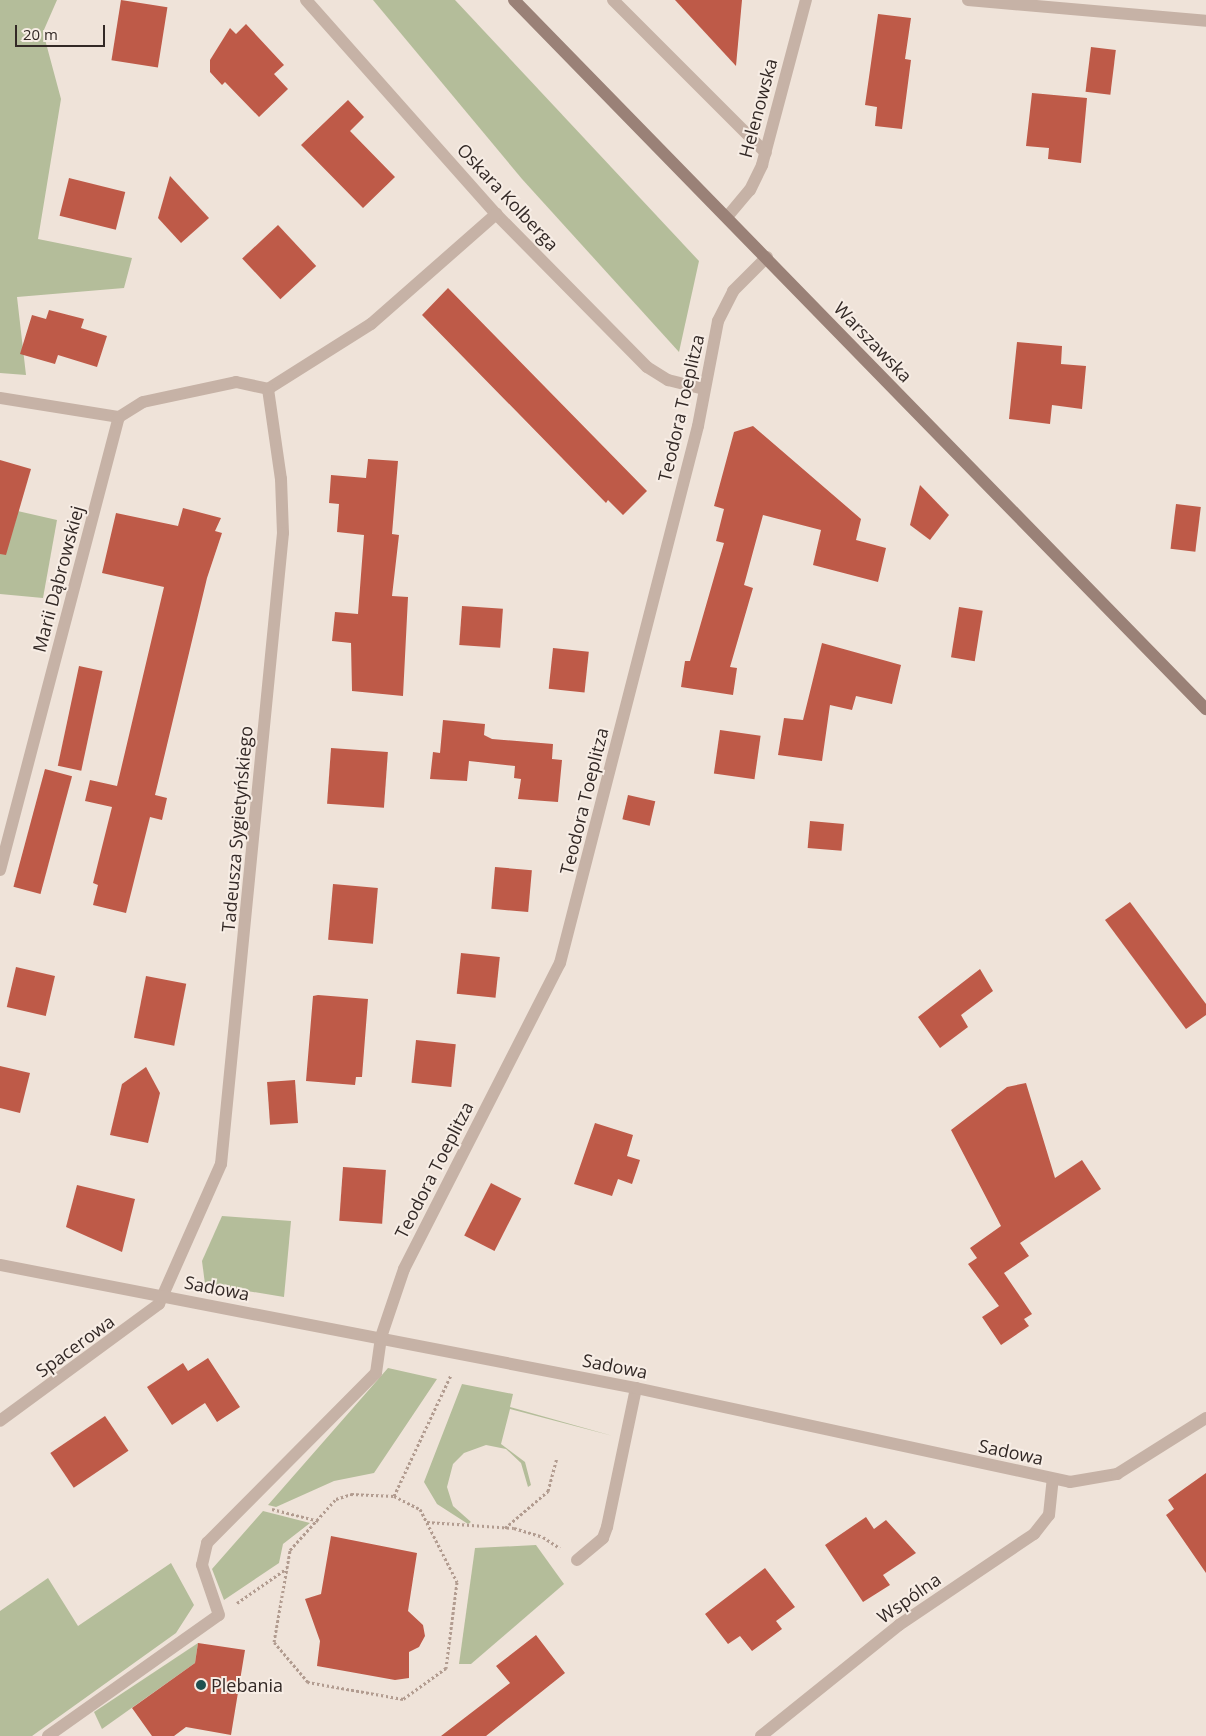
<!DOCTYPE html>
<meta charset="utf-8">
<style>
body{margin:0}
#map{position:relative;width:1206px;height:1736px;overflow:hidden;background:#efe3d9;font-family:"Open Sans",sans-serif}
div>[style]{position:absolute}
.green>*{inset:0;background:#b4bd9a}
.building>*{inset:0;background:#be5a48;transform-origin:0 0}
.path>*{height:3px;margin-top:-1.5px;transform-origin:0;background:repeating-linear-gradient(90deg,#b29c90 0 2.5px,transparent 0 5px)}
.service>*{height:12px;margin:-6px;padding:0 6px;transform-origin:6px;border-radius:6px;background:#c6b2a6}
.minor>*{height:12px;margin:-6px;padding:0 6px;transform-origin:6px;border-radius:6px;background:#c6b2a6}
.secondary>*{height:12px;margin:-6px;padding:0 6px;transform-origin:6px;border-radius:6px;background:#9a8177}
.dots>*{width:14px;height:14px;translate:-50% -50%;box-sizing:border-box;border:2px solid #f7ede5;border-radius:50%}
span{translate:-50% -50%;white-space:nowrap;text-align:center;line-height:1.15;-webkit-text-stroke:4px #f7ede5;paint-order:stroke}
.street-label{font-size:18px;color:#332926}
.poi-label{font-size:18px;color:#332926}
.left{translate:0 -50%;text-align:left}
.scale{position:absolute;left:15px;top:25px;width:90px;height:22px;box-sizing:border-box;border:2px solid #332926;border-top:0;padding-left:6px;font-size:15px;line-height:18px;white-space:nowrap;color:#332926;-webkit-text-stroke:4px #f7ede5;paint-order:stroke}
</style>
<div id="map">
<div class="green">
<i style="clip-path:polygon(0 0,57px 0,43px 32px,61px 99px,38px 239px,132px 258px,124px 288px,17px 297px,26px 375px,0 373px)"></i>
<i style="clip-path:polygon(373px 0,455px 0,699px 261px,679px 352px,522px 179px)"></i>
<i style="clip-path:polygon(0 507px,57px 520px,43px 598px,0 594px)"></i>
<i style="clip-path:polygon(222px 1216px,291px 1221px,284px 1297px,205px 1284px,202px 1261px)"></i>
<i style="clip-path:polygon(388px 1368px,437px 1379px,374px 1473px,334px 1481px,276px 1507px,268px 1505px)"></i>
<i style="clip-path:polygon(462px 1384px,513px 1394px,510px 1407px,613px 1436px,510px 1409px,501px 1444px,525px 1462px,531px 1485px,528px 1487px,521px 1463px,506px 1449px,486px 1445px,464px 1453px,453px 1464px,447px 1487px,453px 1506px,471px 1522px,468px 1524px,437px 1504px,424px 1482px)"></i>
<i style="clip-path:polygon(263px 1511px,310px 1523px,283px 1544px,279px 1563px,224px 1600px,212px 1569px)"></i>
<i style="clip-path:polygon(536px 1545px,564px 1584px,471px 1664px,459px 1664px,475px 1548px)"></i>
<i style="clip-path:polygon(171px 1563px,194px 1605px,176px 1633px,32px 1736px,0 1736px,0 1611px,48px 1578px,78px 1626px)"></i>
<i style="clip-path:polygon(198px 1643px,195px 1663px,102px 1729px,94px 1712px)"></i>
</div>
<div class="building">
<i style="left:121px;top:0;width:47px;height:61px;rotate:9deg"></i>
<i style="clip-path:polygon(675px 0,742px 0,736px 66px)"></i>
<i style="clip-path:polygon(878px 14px,911px 18px,905px 59px,911px 60px,902px 129px,875px 126px,877px 107px,865px 105px)"></i>
<i style="clip-path:polygon(246px 24px,284px 65px,274px 74px,288px 89px,259px 117px,225px 82px,222px 85px,210px 72px,210px 60px,230px 28px,236px 34px)"></i>
<i style="left:1091px;top:47px;width:25px;height:45px;rotate:7deg"></i>
<i style="clip-path:polygon(1032px 93px,1087px 98px,1081px 163px,1048px 159px,1049px 148px,1026px 146px)"></i>
<i style="clip-path:polygon(348px 100px,364px 117px,350px 131px,395px 177px,363px 208px,301px 145px)"></i>
<i style="clip-path:polygon(170px 176px,209px 218px,181px 243px,158px 218px)"></i>
<i style="left:69px;top:178px;width:58px;height:39px;rotate:14deg"></i>
<i style="left:278px;top:225px;width:56px;height:49px;rotate:47deg"></i>
<i style="clip-path:polygon(448px 288px,647px 491px,623px 515px,608px 500px,606px 503px,422px 315px)"></i>
<i style="clip-path:polygon(49px 310px,84px 319px,81px 328px,107px 336px,97px 367px,58px 355px,55px 364px,20px 354px,32px 315px,46px 319px)"></i>
<i style="clip-path:polygon(1017px 342px,1062px 346px,1061px 364px,1086px 366px,1082px 409px,1052px 405px,1050px 424px,1009px 419px)"></i>
<i style="clip-path:polygon(753px 426px,861px 519px,856px 540px,886px 548px,878px 582px,813px 565px,821px 530px,763px 515px,744px 585px,753px 588px,730px 667px,737px 668px,733px 695px,681px 687px,685px 661px,690px 661px,724px 543px,716px 541px,724px 509px,714px 506px,734px 432px)"></i>
<i style="clip-path:polygon(368px 459px,398px 461px,392px 534px,399px 535px,392px 596px,408px 597px,403px 696px,352px 691px,351px 643px,332px 641px,335px 612px,358px 614px,364px 535px,337px 532px,339px 504px,329px 503px,331px 475px,366px 478px)"></i>
<i style="clip-path:polygon(0 460px,31px 469px,6px 555px,0 554px)"></i>
<i style="clip-path:polygon(920px 485px,949px 515px,930px 540px,910px 525px)"></i>
<i style="left:1176px;top:504px;width:25px;height:45px;rotate:7deg"></i>
<i style="clip-path:polygon(183px 508px,221px 518px,215px 531px,222px 533px,207px 578px,155px 795px,167px 798px,162px 820px,150px 817px,126px 913px,93px 905px,98px 885px,93px 883px,112px 807px,85px 801px,90px 780px,117px 786px,164px 587px,102px 573px,116px 513px,178px 526px)"></i>
<i style="left:462px;top:606px;width:41px;height:39px;rotate:4deg"></i>
<i style="left:959px;top:607px;width:24px;height:51px;rotate:9deg"></i>
<i style="clip-path:polygon(822px 643px,901px 665px,892px 704px,856px 696px,852px 710px,830px 705px,822px 761px,778px 755px,784px 718px,803px 720px)"></i>
<i style="left:553px;top:648px;width:36px;height:41px;rotate:6deg"></i>
<i style="left:79px;top:666px;width:24px;height:102px;rotate:12deg"></i>
<i style="clip-path:polygon(443px 720px,485px 724px,484px 735px,492px 739px,553px 744px,552px 759px,562px 760px,558px 802px,518px 799px,521px 779px,514px 778px,515px 766px,469px 761px,467px 781px,430px 779px,433px 752px,440px 753px)"></i>
<i style="left:720px;top:730px;width:41px;height:44px;rotate:8deg"></i>
<i style="left:331px;top:748px;width:57px;height:56px;rotate:4deg"></i>
<i style="left:45px;top:769px;width:28px;height:122px;rotate:15deg"></i>
<i style="left:628px;top:795px;width:28px;height:25px;rotate:13deg"></i>
<i style="left:810px;top:821px;width:34px;height:27px;rotate:5deg"></i>
<i style="left:495px;top:867px;width:37px;height:42px;rotate:5deg"></i>
<i style="left:333px;top:884px;width:45px;height:56px;rotate:5deg"></i>
<i style="clip-path:polygon(1130px 902px,1206px 1004px,1206px 1015px,1186px 1029px,1105px 920px)"></i>
<i style="left:461px;top:953px;width:39px;height:41px;rotate:6deg"></i>
<i style="left:16px;top:967px;width:40px;height:41px;rotate:13deg"></i>
<i style="clip-path:polygon(980px 969px,993px 991px,961px 1015px,968px 1027px,940px 1048px,918px 1017px)"></i>
<i style="left:146px;top:976px;width:41px;height:63px;rotate:11deg"></i>
<i style="clip-path:polygon(318px 995px,368px 999px,362px 1077px,356px 1077px,355px 1085px,306px 1081px,313px 996px)"></i>
<i style="left:416px;top:1040px;width:40px;height:43px;rotate:6deg"></i>
<i style="clip-path:polygon(0 1066px,30px 1073px,20px 1113px,0 1108px)"></i>
<i style="clip-path:polygon(146px 1067px,160px 1093px,148px 1143px,110px 1135px,122px 1084px)"></i>
<i style="left:295px;top:1080px;width:43px;height:28px;rotate:86deg"></i>
<i style="clip-path:polygon(1026px 1083px,1055px 1178px,1082px 1160px,1101px 1189px,1020px 1243px,1029px 1256px,1004px 1273px,1032px 1314px,1024px 1319px,1029px 1326px,1001px 1345px,982px 1317px,999px 1306px,968px 1264px,977px 1258px,970px 1248px,1001px 1226px,951px 1130px,1007px 1087px)"></i>
<i style="clip-path:polygon(595px 1123px,633px 1135px,627px 1156px,640px 1160px,632px 1184px,618px 1179px,612px 1196px,574px 1184px)"></i>
<i style="left:343px;top:1167px;width:43px;height:54px;rotate:4deg"></i>
<i style="left:491px;top:1183px;width:34px;height:59px;rotate:27deg"></i>
<i style="clip-path:polygon(77px 1185px,135px 1199px,122px 1252px,66px 1227px)"></i>
<i style="clip-path:polygon(208px 1358px,240px 1407px,217px 1422px,205px 1403px,172px 1425px,147px 1387px,183px 1363px,188px 1371px)"></i>
<i style="left:105px;top:1416px;width:42px;height:66px;rotate:56deg"></i>
<i style="clip-path:polygon(1206px 1473px,1206px 1573px,1166px 1515px,1174px 1509px,1168px 1500px)"></i>
<i style="clip-path:polygon(866px 1517px,874px 1529px,886px 1520px,916px 1553px,883px 1575px,890px 1585px,863px 1602px,825px 1545px)"></i>
<i style="clip-path:polygon(331px 1536px,417px 1553px,408px 1611px,423px 1625px,425px 1636px,419px 1647px,409px 1652px,409px 1678px,395px 1680px,317px 1666px,320px 1641px,305px 1599px,321px 1594px)"></i>
<i style="clip-path:polygon(765px 1568px,795px 1607px,776px 1621px,782px 1629px,752px 1651px,740px 1636px,728px 1644px,705px 1614px)"></i>
<i style="clip-path:polygon(536px 1635px,565px 1673px,486px 1736px,441px 1736px,510px 1683px,496px 1666px)"></i>
<i style="clip-path:polygon(198px 1643px,245px 1650px,231px 1735px,186px 1727px,174px 1736px,152px 1736px,132px 1708px,195px 1663px)"></i>
</div>
<div class="path">
<i style="left:394px;top:1496px;width:29px;rotate:27deg"></i>
<i style="left:420px;top:1509px;width:82px;rotate:63.1deg"></i>
<i style="left:457px;top:1582px;width:87px;rotate:97.3deg"></i>
<i style="left:446px;top:1668px;width:53px;rotate:144.2deg"></i>
<i style="left:403px;top:1699px;width:97px;rotate:-169.9deg"></i>
<i style="left:308px;top:1682px;width:52px;rotate:-130.4deg"></i>
<i style="left:274px;top:1642px;width:93px;rotate:-80.1deg"></i>
<i style="left:290px;top:1550px;width:69px;rotate:-48deg"></i>
<i style="left:336px;top:1499px;width:16px;rotate:-18deg"></i>
<i style="left:351px;top:1494px;width:43px;rotate:2.7deg"></i>
<i style="left:394px;top:1496px;width:134px;rotate:-64.8deg"></i>
<i style="left:272px;top:1509px;width:49px;rotate:14.3deg"></i>
<i style="left:427px;top:1522px;width:87px;rotate:3.9deg"></i>
<i style="left:514px;top:1528px;width:30px;rotate:17deg"></i>
<i style="left:543px;top:1537px;width:20px;rotate:33deg"></i>
<i style="left:505px;top:1528px;width:57px;rotate:-40.7deg"></i>
<i style="left:548px;top:1491px;width:34px;rotate:-75deg"></i>
<i style="left:237px;top:1603px;width:60px;rotate:-34.8deg"></i>
</div>
<div class="service">
<i style="left:613px;top:0;width:216px;rotate:45deg"></i>
<i style="left:577px;top:1560px;width:34px;rotate:-40deg"></i>
<i style="left:603px;top:1538px;width:12px;rotate:-70deg"></i>
<i style="left:607px;top:1527px;width:142px;rotate:-78.2deg"></i>
<i style="left:48px;top:1736px;width:209px;rotate:-35.3deg"></i>
<i style="left:219px;top:1615px;width:53px;rotate:-108.8deg"></i>
<i style="left:202px;top:1565px;width:23px;rotate:-77deg"></i>
<i style="left:207px;top:1543px;width:240px;rotate:-45.2deg"></i>
<i style="left:376px;top:1373px;width:36px;rotate:-82deg"></i>
</div>
<div class="minor">
<i style="left:306px;top:0;width:286px;rotate:48.4deg"></i>
<i style="left:496px;top:214px;width:215px;rotate:45.4deg"></i>
<i style="left:647px;top:367px;width:25px;rotate:32deg"></i>
<i style="left:668px;top:380px;width:37px;rotate:14deg"></i>
<i style="left:968px;top:0;width:239px;rotate:5deg"></i>
<i style="left:727px;top:217px;width:35px;rotate:-50deg"></i>
<i style="left:750px;top:190px;width:28px;rotate:-64deg"></i>
<i style="left:762px;top:165px;width:171px;rotate:-75.1deg"></i>
<i style="left:268px;top:389px;width:122px;rotate:-32.3deg"></i>
<i style="left:371px;top:324px;width:167px;rotate:-41.3deg"></i>
<i style="left:0;top:398px;width:121px;rotate:9.1deg"></i>
<i style="left:0;top:870px;width:468px;rotate:-75.3deg"></i>
<i style="left:119px;top:417px;width:28px;rotate:-32deg"></i>
<i style="left:143px;top:402px;width:95px;rotate:-12.1deg"></i>
<i style="left:236px;top:382px;width:33px;rotate:12deg"></i>
<i style="left:268px;top:389px;width:91px;rotate:81.8deg"></i>
<i style="left:281px;top:479px;width:54px;rotate:87.9deg"></i>
<i style="left:283px;top:533px;width:634px;rotate:95.61deg"></i>
<i style="left:221px;top:1164px;width:153px;rotate:113.9deg"></i>
<i style="left:159px;top:1304px;width:197px;rotate:143.7deg"></i>
<i style="left:0;top:1265px;width:648px;rotate:10.95deg"></i>
<i style="left:636px;top:1388px;width:444px;rotate:12.2deg"></i>
<i style="left:1070px;top:1482px;width:48px;rotate:-9.7deg"></i>
<i style="left:1117px;top:1474px;width:105px;rotate:-32.2deg"></i>
<i style="left:381px;top:1337px;width:72px;rotate:-71.3deg"></i>
<i style="left:404px;top:1269px;width:343px;rotate:-63deg"></i>
<i style="left:560px;top:963px;width:554px;rotate:-75.59deg"></i>
<i style="left:698px;top:426px;width:107px;rotate:-79.2deg"></i>
<i style="left:718px;top:321px;width:34px;rotate:-63deg"></i>
<i style="left:733px;top:291px;width:48px;rotate:-45deg"></i>
<i style="left:761px;top:1736px;width:177px;rotate:-38.8deg"></i>
<i style="left:899px;top:1625px;width:163px;rotate:-34deg"></i>
<i style="left:1034px;top:1534px;width:24px;rotate:-52deg"></i>
<i style="left:1049px;top:1515px;width:36px;rotate:-84deg"></i>
</div>
<div class="secondary">
<i style="left:514px;top:0;width:991px;rotate:45.7deg"></i>
</div>
<div class="dots">
<i style="left:201px;top:1685px;background:#1f5150"></i>
</div>
<div class="street-label">
<span style="left:758px;top:108px;rotate:-75deg">Helenowska</span>
<span style="left:508px;top:197px;rotate:47deg">Oskara Kolberga</span>
<span style="left:873px;top:342px;rotate:46deg">Warszawska</span>
<span style="left:681px;top:408px;rotate:-77deg">Teodora Toeplitza</span>
<span style="left:58px;top:579px;rotate:-75deg">Marii Dąbrowskiej</span>
<span style="left:584px;top:801px;rotate:-76deg">Teodora Toeplitza</span>
<span style="left:237px;top:829px;rotate:-85deg">Tadeusza Sygietyńskiego</span>
<span style="left:434px;top:1170px;rotate:-63deg">Teodora Toeplitza</span>
<span style="left:217px;top:1288px;rotate:11deg">Sadowa</span>
<span style="left:75px;top:1346px;rotate:-36deg">Spacerowa</span>
<span style="left:615px;top:1366px;rotate:11deg">Sadowa</span>
<span style="left:1011px;top:1452px;rotate:12deg">Sadowa</span>
<span style="left:909px;top:1598px;rotate:-35deg">Wspólna</span>
</div>
<div class="poi-label">
<span class="left" style="left:211px;top:1685px">Plebania</span>
</div>
<div class="scale">20 m</div>
</div>
